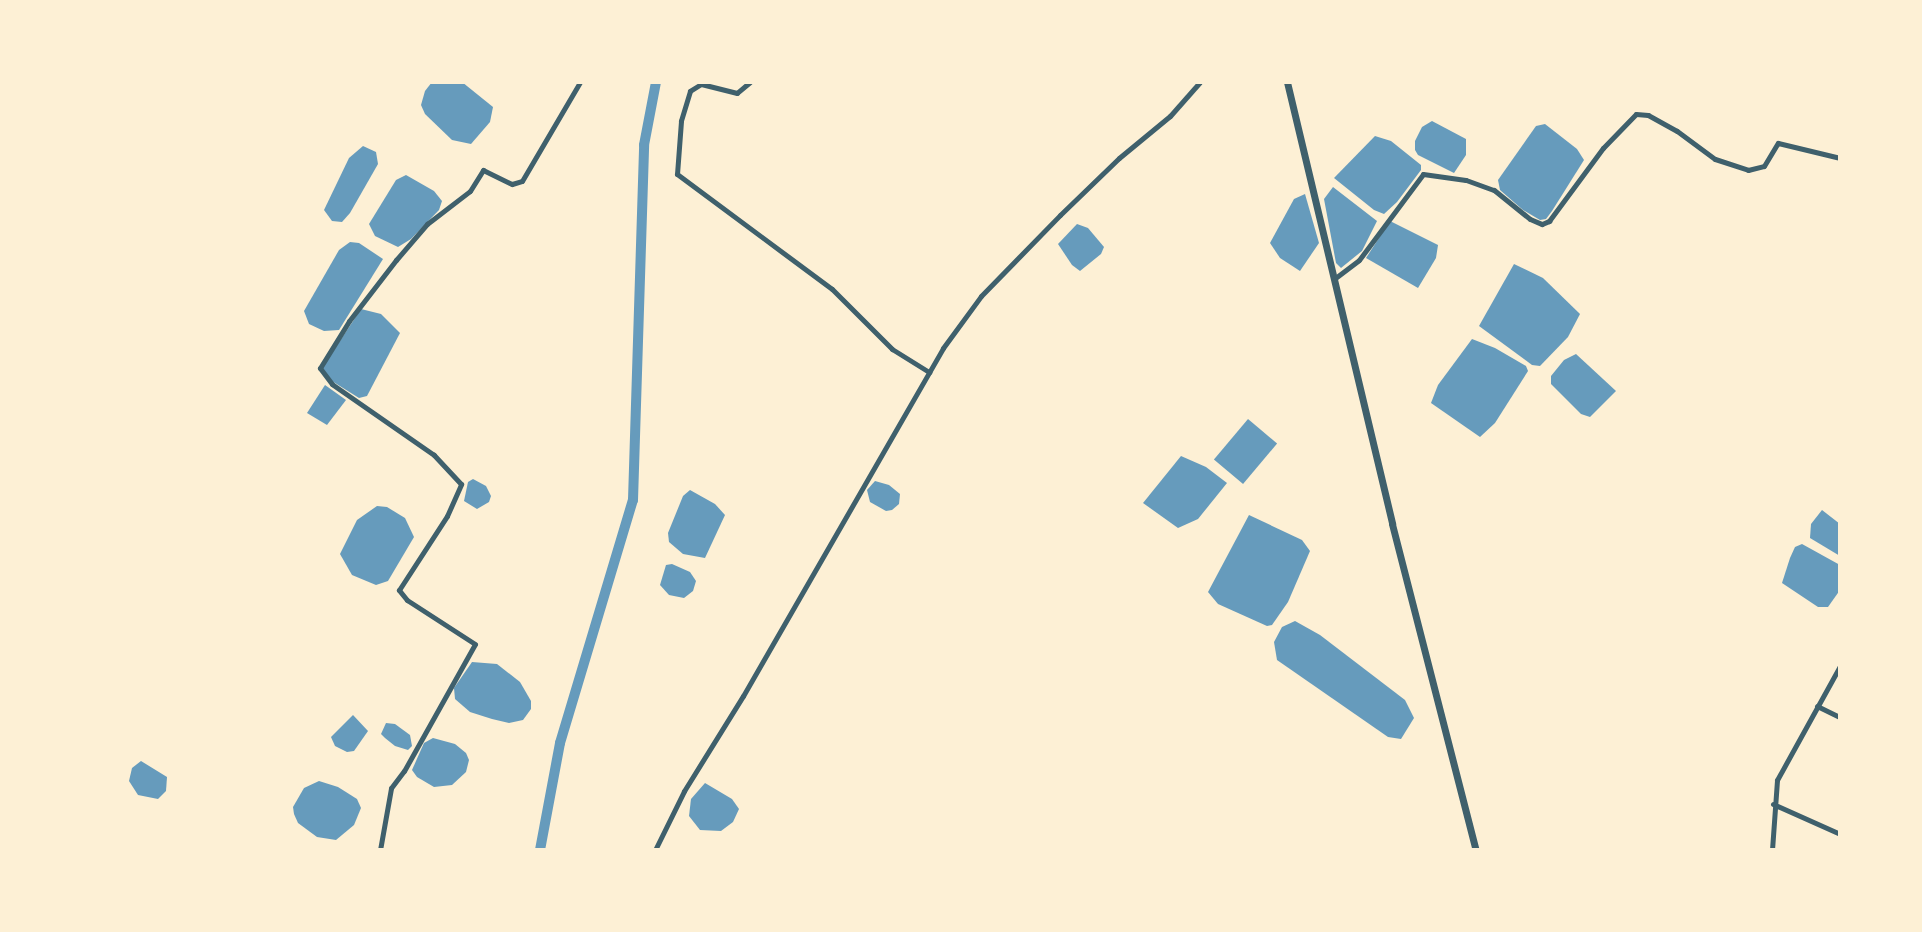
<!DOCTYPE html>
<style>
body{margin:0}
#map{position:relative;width:1922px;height:932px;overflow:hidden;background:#fdf0d5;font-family:Manrope,sans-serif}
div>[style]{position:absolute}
.water>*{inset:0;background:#669bbc;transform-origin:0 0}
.canal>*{height:10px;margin:-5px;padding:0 5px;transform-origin:5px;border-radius:5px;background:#669bbc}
.minor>*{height:5px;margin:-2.5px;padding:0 2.5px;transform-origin:2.5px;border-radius:2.5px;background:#3f606c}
.tertiary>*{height:7px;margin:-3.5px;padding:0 3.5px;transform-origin:3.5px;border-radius:3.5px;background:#3f606c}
span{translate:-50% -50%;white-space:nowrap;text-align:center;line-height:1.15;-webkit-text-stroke:5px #fdf0d5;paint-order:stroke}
.frame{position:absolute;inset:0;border:84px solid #fdf0d5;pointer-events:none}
</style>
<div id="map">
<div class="water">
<i style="clip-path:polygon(432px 82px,462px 82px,493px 107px,490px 122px,471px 144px,452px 140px,425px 114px,421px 105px,425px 91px)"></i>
<i style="clip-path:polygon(1432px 121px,1466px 139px,1466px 155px,1454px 173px,1418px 155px,1415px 150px,1415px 141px,1422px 127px)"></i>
<i style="clip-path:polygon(1545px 124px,1577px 149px,1584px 160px,1552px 211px,1546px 219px,1540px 220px,1523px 210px,1500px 190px,1498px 180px,1536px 126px)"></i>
<i style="clip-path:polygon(1375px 136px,1391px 141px,1421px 165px,1421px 170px,1397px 202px,1384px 214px,1374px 210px,1334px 178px)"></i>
<i style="clip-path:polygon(363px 146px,376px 152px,378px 164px,350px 213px,342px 222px,332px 221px,324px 210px,349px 158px)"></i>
<i style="clip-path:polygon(406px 175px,434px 191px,442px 201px,439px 210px,411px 239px,398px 247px,375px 236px,369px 224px,396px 180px)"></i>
<i style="clip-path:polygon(1333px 187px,1377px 221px,1362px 251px,1341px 268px,1336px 263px,1324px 199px)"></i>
<i style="clip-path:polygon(1305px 194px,1319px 243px,1300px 271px,1280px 258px,1270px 243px,1294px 199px)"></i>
<i style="clip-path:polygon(1390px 221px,1438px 245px,1436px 258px,1418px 288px,1366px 258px)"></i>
<i style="clip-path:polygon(1077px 224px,1088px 228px,1104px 247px,1101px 254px,1080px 271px,1072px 265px,1058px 244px)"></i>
<i style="clip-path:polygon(350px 242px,359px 243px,383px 259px,339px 330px,324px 331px,309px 324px,304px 311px,339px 250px)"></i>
<i style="clip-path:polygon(1514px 264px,1543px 278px,1580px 314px,1568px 337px,1540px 366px,1532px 365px,1479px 326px)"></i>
<i style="clip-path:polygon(361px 309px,381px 314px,400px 333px,367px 396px,359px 398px,327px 378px,322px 368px)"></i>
<i style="clip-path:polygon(1472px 339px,1495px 348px,1526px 366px,1528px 371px,1495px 423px,1480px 437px,1431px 403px,1438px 385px)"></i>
<i style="clip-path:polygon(1576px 354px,1616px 391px,1590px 417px,1581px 414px,1551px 384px,1551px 376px,1564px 360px)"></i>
<i style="clip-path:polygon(325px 385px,346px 400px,327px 425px,307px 413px)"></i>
<i style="left:1248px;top:419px;width:38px;height:53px;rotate:40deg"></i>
<i style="clip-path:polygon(1181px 456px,1206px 467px,1227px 483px,1198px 519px,1178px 528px,1143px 503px)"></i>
<i style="clip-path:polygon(473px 479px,486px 486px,491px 496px,489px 502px,477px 509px,464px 501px,468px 482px)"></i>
<i style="clip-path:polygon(875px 481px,889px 485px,900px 494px,899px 504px,892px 510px,886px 511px,870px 502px,867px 490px)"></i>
<i style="clip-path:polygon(690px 490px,715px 504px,725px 515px,705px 558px,683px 554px,669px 542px,668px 533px,683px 496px)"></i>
<i style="clip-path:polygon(377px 506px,387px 507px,405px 518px,414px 537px,388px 581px,376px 585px,352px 575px,340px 554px,357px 520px)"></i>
<i style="clip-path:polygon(1822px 510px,1840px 524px,1840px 556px,1810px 538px,1811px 524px)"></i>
<i style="clip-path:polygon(1249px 515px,1302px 540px,1310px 551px,1288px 602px,1272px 625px,1267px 626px,1218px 604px,1208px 592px)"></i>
<i style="clip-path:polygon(1802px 544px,1840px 565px,1840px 590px,1828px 607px,1818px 607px,1782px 583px,1790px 558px,1795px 547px)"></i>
<i style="clip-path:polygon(672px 564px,690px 572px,696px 581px,693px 591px,684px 598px,669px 595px,660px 585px,666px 565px)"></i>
<i style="clip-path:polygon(1295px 621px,1320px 635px,1405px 700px,1414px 718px,1401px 739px,1388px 737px,1277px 660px,1274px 642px,1282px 627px)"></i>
<i style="clip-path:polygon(472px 662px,497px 664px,520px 682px,531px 701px,531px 709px,523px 720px,509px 723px,492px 719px,470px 712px,455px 699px,454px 688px)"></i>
<i style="clip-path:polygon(353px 715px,368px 731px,354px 751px,347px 752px,335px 746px,331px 737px)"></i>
<i style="clip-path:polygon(386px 723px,395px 724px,410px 735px,412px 746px,408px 750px,395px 746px,385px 738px,381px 734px)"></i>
<i style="clip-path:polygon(433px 738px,455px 744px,466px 753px,469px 760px,466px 772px,452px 785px,434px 787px,417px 777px,412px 770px,424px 743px)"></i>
<i style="clip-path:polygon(141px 761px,167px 777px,166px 791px,158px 799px,138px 795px,129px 781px,132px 768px)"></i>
<i style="clip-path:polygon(319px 781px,338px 787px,357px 799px,361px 808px,354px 825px,336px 840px,317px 837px,298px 823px,294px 814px,293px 807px,304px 788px)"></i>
<i style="clip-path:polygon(705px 783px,732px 799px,739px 809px,733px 822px,721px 831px,700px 830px,689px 816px,691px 799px)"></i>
</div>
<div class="canal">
<i style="left:540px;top:850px;width:109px;rotate:-79.4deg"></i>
<i style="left:560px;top:743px;width:254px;rotate:-73.3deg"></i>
<i style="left:633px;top:500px;width:355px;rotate:-88.2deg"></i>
<i style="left:644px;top:145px;width:64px;rotate:-79.2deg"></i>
</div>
<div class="minor">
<i style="left:750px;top:82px;width:17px;rotate:140deg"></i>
<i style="left:737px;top:93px;width:37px;rotate:-166deg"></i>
<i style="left:701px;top:84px;width:13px;rotate:148deg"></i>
<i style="left:690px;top:91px;width:31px;rotate:107deg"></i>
<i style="left:681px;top:121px;width:53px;rotate:94.3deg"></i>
<i style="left:677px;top:174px;width:193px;rotate:36.6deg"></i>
<i style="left:832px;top:289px;width:85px;rotate:45deg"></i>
<i style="left:892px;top:349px;width:44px;rotate:31.9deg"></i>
<i style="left:1334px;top:279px;width:31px;rotate:-37deg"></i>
<i style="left:1359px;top:260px;width:107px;rotate:-53.3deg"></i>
<i style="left:1423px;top:174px;width:43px;rotate:7.9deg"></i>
<i style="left:1466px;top:180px;width:30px;rotate:20deg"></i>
<i style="left:1494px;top:190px;width:46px;rotate:38.9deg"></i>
<i style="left:1530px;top:219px;width:13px;rotate:23deg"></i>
<i style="left:1542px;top:224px;width:8px;rotate:-23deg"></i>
<i style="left:1549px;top:221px;width:91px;rotate:-53.5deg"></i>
<i style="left:1603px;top:148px;width:47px;rotate:-45.9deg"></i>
<i style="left:1636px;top:114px;width:12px;rotate:5deg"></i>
<i style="left:1648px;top:115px;width:33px;rotate:29deg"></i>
<i style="left:1677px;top:131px;width:47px;rotate:36.4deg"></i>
<i style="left:1715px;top:159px;width:35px;rotate:18deg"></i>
<i style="left:1748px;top:170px;width:16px;rotate:-14deg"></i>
<i style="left:1764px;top:166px;width:27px;rotate:-59deg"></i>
<i style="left:1778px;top:143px;width:64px;rotate:13.6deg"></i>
<i style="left:1817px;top:706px;width:25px;rotate:26deg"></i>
<i style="left:1773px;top:804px;width:73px;rotate:24.1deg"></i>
<i style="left:380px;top:850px;width:63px;rotate:-79.9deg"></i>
<i style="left:391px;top:788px;width:21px;rotate:-53deg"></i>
<i style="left:404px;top:771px;width:145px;rotate:-60.8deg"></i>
<i style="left:475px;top:644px;width:81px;rotate:-147.1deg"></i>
<i style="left:407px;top:600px;width:13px;rotate:-129deg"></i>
<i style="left:399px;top:590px;width:88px;rotate:-57deg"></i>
<i style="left:447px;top:516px;width:35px;rotate:-66deg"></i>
<i style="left:461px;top:484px;width:40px;rotate:-133deg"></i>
<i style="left:434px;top:455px;width:124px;rotate:-145.2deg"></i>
<i style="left:332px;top:384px;width:20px;rotate:-127deg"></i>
<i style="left:320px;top:368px;width:55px;rotate:-58.3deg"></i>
<i style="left:349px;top:321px;width:77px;rotate:-52.4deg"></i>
<i style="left:396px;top:260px;width:48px;rotate:-49.3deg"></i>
<i style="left:427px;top:224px;width:54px;rotate:-37.5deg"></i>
<i style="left:470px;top:191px;width:25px;rotate:-58deg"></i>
<i style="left:483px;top:170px;width:32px;rotate:26deg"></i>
<i style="left:512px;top:184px;width:10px;rotate:-17deg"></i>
<i style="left:522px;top:181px;width:115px;rotate:-59.6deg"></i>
<i style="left:655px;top:850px;width:66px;rotate:-63.8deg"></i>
<i style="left:684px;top:791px;width:112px;rotate:-58.2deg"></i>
<i style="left:743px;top:696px;width:401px;rotate:-60.1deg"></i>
<i style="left:943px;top:348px;width:64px;rotate:-53.8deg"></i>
<i style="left:981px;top:296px;width:113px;rotate:-45.7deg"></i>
<i style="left:1060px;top:215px;width:82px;rotate:-44deg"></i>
<i style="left:1119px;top:158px;width:66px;rotate:-39.5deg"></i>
<i style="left:1170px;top:116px;width:45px;rotate:-48.6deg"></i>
<i style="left:1772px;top:850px;width:70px;rotate:-85.9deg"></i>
<i style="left:1777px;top:780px;width:130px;rotate:-61.1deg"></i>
</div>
<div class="tertiary">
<i style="left:1287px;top:82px;width:454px;rotate:76.6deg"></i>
<i style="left:1392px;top:524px;width:337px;rotate:75.6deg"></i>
</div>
<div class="frame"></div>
</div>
